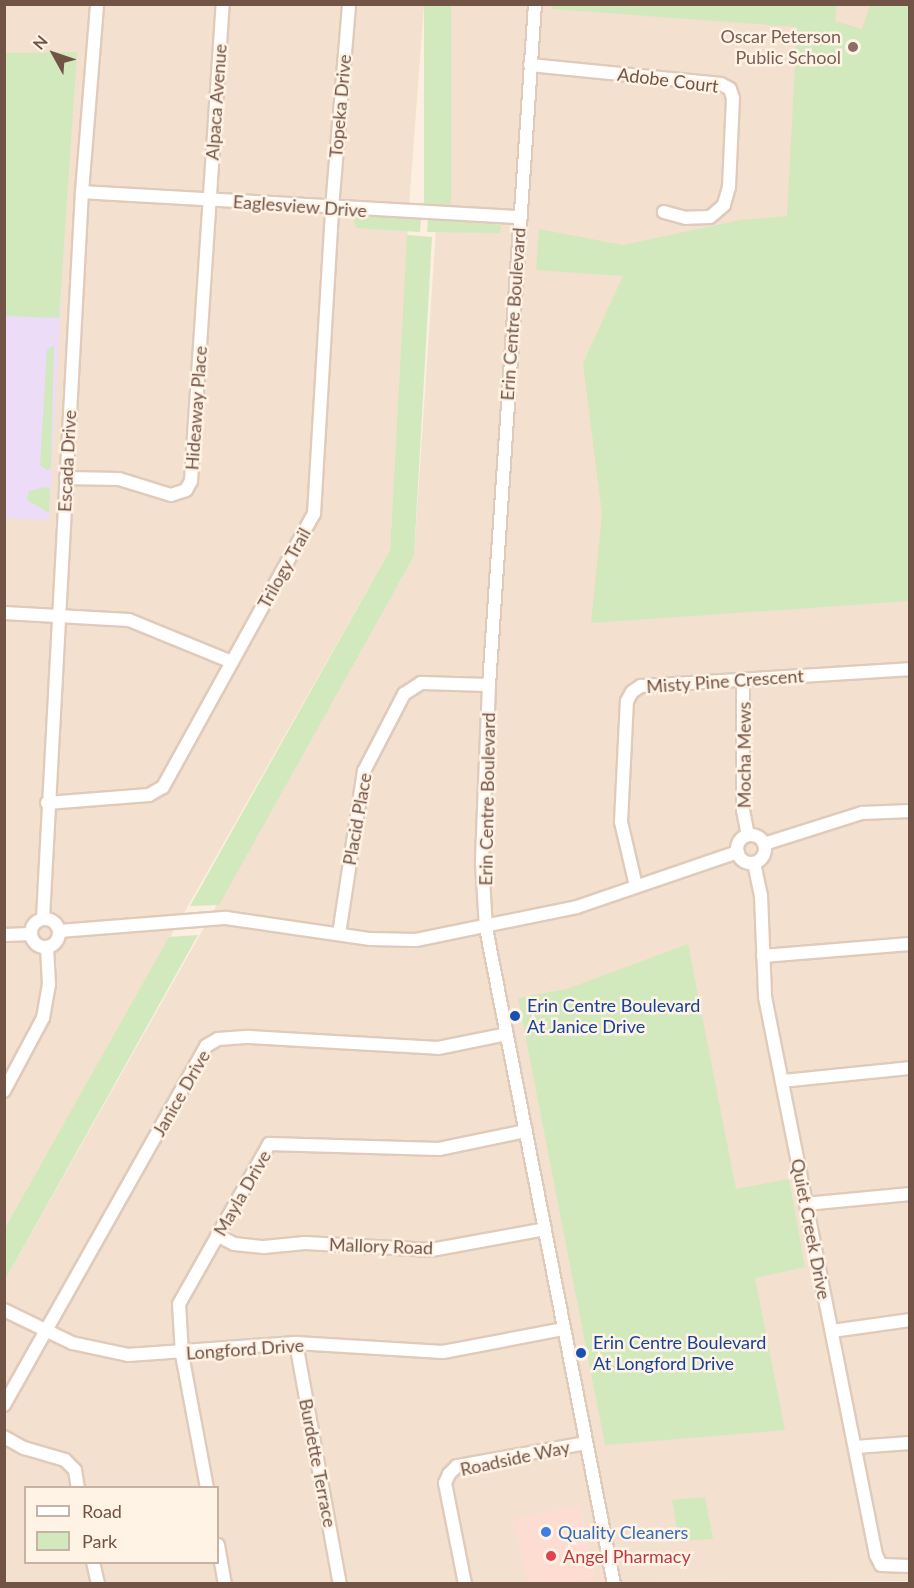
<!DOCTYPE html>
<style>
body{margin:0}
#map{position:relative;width:914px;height:1588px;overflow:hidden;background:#fcefdf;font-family:Lato,sans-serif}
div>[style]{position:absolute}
.residential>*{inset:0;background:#f4e0ce}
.commercial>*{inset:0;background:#fdddd2}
.education>*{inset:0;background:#ecdcf8}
.green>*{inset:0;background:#d2e9be;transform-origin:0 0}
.roads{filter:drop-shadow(2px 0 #e0cbbb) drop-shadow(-2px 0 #e0cbbb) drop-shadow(0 2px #e0cbbb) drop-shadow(0 -2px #e0cbbb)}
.minor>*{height:12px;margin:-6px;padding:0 6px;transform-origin:6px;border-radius:6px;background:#fff}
.minor>.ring{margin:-6px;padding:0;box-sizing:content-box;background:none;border:12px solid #fff;border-radius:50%}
.dots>*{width:16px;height:16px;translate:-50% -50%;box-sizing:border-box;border:3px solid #fff3e5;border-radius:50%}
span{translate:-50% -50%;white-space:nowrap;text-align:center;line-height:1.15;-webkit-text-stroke:5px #fff3e5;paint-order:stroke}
.education-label{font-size:18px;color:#785e54}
.right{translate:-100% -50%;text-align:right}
.street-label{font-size:18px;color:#725447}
.transit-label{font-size:18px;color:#164399}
.left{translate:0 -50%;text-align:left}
.shop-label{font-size:18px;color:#366cbe}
.health-label{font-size:18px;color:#be3a42}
.frame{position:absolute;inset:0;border:6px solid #725447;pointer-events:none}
.legend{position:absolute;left:24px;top:1486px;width:195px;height:78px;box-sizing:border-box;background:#fff3e5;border:2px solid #c7b3a6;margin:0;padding:8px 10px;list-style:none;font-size:18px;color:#725447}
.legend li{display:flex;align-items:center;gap:12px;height:30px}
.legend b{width:30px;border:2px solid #c7b3a6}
.north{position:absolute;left:24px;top:24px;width:60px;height:60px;-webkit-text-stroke:4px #fff3e5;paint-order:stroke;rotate:310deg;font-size:16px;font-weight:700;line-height:24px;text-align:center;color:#725447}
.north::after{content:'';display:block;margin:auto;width:21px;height:27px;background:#725447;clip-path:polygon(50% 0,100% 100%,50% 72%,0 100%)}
</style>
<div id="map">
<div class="residential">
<i style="clip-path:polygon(5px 5px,424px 5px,409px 206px,390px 550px,5px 1228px)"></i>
<i style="clip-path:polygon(evenodd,451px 5px,909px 5px,909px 1581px,5px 1584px,5px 1280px,414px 556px,451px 5px,26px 1488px,218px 1488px,218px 1562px,26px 1562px,26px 1488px)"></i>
</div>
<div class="commercial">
<i style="clip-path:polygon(580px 1505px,595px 1581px,528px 1583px,513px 1519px)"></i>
</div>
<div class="education">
<i style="clip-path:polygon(5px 303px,61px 303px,49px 520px,5px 518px)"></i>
</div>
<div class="green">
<i style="left:424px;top:5px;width:27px;height:202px"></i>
<i style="clip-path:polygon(553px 5px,837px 5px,835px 21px,862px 29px,870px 5px,909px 5px,909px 601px,591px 623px,602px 514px,583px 363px,623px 276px,536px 270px,539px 229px,623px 245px,740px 220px,787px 216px,797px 27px,552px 9px)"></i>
<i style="clip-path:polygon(77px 52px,59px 318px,5px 316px,5px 53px)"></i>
<i style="clip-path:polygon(353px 216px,421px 219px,420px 232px,356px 228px)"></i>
<i style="clip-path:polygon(428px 219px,493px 223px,501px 226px,500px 233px,427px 232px)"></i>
<i style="clip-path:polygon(407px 235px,432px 237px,414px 556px,219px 905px,190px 906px,390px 550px)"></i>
<i style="clip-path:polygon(54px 345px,51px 468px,47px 470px,40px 465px,47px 350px)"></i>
<i style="clip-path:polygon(46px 487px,50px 489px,49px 513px,27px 500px,29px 491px)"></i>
<i style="clip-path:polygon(198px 935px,5px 1280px,5px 1228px,169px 937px)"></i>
<i style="clip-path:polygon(688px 944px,736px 1189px,789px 1179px,805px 1267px,755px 1278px,785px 1430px,605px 1445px,518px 998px,567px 989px)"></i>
<i style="clip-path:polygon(705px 1497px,713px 1539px,679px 1541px,672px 1500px)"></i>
</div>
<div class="roads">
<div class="minor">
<i style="left:535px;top:4px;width:683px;rotate:93.86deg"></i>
<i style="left:489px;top:685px;width:178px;rotate:92.3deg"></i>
<i style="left:482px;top:863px;width:65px;rotate:86.5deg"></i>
<i style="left:486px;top:928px;width:668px;rotate:78.96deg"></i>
<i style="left:530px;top:65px;width:192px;rotate:5.7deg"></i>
<i style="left:721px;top:84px;width:10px;rotate:29deg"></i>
<i style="left:730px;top:89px;width:9px;rotate:72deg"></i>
<i style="left:733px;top:98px;width:89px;rotate:92.6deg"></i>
<i style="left:729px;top:187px;width:19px;rotate:106deg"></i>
<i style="left:724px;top:205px;width:18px;rotate:139deg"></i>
<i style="left:710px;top:217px;width:24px;rotate:178deg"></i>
<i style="left:686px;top:218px;width:23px;rotate:-165deg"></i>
<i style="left:82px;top:192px;width:438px;rotate:3.3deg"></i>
<i style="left:66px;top:478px;width:53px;rotate:1.1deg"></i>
<i style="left:119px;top:479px;width:54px;rotate:17.1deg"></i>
<i style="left:171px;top:495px;width:16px;rotate:-18deg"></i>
<i style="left:186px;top:490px;width:10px;rotate:-61deg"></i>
<i style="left:191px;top:481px;width:478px;rotate:-86.2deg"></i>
<i style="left:4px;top:613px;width:125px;rotate:3.2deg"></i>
<i style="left:129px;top:620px;width:111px;rotate:22.2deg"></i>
<i style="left:743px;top:679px;width:131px;rotate:90deg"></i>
<i style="left:743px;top:810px;width:25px;rotate:79deg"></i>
<i style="left:47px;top:803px;width:102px;rotate:-4.5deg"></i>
<i style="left:149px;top:795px;width:16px;rotate:-30deg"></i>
<i style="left:163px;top:787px;width:312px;rotate:-61.1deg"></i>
<i style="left:314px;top:514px;width:307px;rotate:-86.6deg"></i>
<i style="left:332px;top:208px;width:205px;rotate:-85.2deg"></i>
<i class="ring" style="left:737px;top:835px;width:16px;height:16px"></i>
<i style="left:764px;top:844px;width:103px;rotate:-17.6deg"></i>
<i style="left:862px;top:813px;width:48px;rotate:-2.4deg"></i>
<i style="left:754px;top:863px;width:34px;rotate:78deg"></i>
<i style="left:761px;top:896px;width:101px;rotate:87.7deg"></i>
<i style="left:765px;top:997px;width:569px;rotate:78.75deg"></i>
<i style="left:876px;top:1555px;width:11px;rotate:63deg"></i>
<i style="left:881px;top:1565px;width:29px;rotate:2deg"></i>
<i style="left:636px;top:886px;width:66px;rotate:-103.2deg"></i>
<i style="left:621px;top:822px;width:121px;rotate:-87.2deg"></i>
<i style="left:627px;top:701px;width:10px;rotate:-61deg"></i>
<i style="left:632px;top:692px;width:11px;rotate:-34deg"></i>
<i style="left:641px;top:686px;width:270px;rotate:-3.6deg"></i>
<i style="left:43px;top:918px;width:727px;rotate:-86.93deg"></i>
<i style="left:82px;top:192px;width:189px;rotate:-85.4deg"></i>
<i class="ring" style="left:31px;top:919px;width:16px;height:16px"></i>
<i style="left:59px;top:931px;width:168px;rotate:-4.5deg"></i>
<i style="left:226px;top:918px;width:146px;rotate:8.3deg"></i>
<i style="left:370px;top:939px;width:46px;rotate:1.2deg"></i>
<i style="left:416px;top:940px;width:164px;rotate:-11.6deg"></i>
<i style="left:577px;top:907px;width:170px;rotate:-18.9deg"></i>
<i style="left:339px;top:934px;width:165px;rotate:-81.3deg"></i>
<i style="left:364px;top:771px;width:87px;rotate:-62.5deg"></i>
<i style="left:404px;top:694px;width:20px;rotate:-33deg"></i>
<i style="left:421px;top:683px;width:68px;rotate:1.7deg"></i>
<i style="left:4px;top:935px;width:27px;rotate:-2deg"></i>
<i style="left:763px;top:956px;width:147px;rotate:-4.7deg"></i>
<i style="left:782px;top:1081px;width:129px;rotate:-5.8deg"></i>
<i style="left:4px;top:1091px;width:83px;rotate:-61.9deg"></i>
<i style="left:43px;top:1018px;width:34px;rotate:-80deg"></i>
<i style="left:49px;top:985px;width:38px;rotate:-93deg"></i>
<i style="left:806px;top:1204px;width:104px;rotate:-5.5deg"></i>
<i style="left:217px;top:1235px;width:19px;rotate:28deg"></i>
<i style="left:234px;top:1244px;width:30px;rotate:6deg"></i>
<i style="left:264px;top:1247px;width:41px;rotate:-5.6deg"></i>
<i style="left:305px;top:1243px;width:126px;rotate:3.2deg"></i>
<i style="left:431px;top:1250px;width:116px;rotate:-10.4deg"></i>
<i style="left:4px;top:1310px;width:76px;rotate:25.9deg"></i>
<i style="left:72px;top:1343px;width:57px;rotate:12.1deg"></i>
<i style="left:128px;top:1355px;width:168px;rotate:-4.1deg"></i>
<i style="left:296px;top:1343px;width:147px;rotate:3.5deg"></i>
<i style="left:443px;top:1352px;width:123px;rotate:-10.8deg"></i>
<i style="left:832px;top:1331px;width:79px;rotate:-8deg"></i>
<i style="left:296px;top:1343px;width:245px;rotate:79.7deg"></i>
<i style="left:4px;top:1405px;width:412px;rotate:-60.6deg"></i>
<i style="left:206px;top:1046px;width:14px;rotate:-30deg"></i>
<i style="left:218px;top:1039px;width:31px;rotate:-4deg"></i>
<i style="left:249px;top:1037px;width:189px;rotate:3.3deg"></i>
<i style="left:438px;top:1048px;width:70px;rotate:-11.5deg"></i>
<i style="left:4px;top:1437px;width:23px;rotate:29deg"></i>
<i style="left:24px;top:1448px;width:43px;rotate:16.3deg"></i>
<i style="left:65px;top:1460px;width:14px;rotate:45deg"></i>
<i style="left:75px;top:1470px;width:18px;rotate:81deg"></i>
<i style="left:855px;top:1447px;width:55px;rotate:-4.2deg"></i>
<i style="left:207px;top:1488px;width:136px;rotate:-100.6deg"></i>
<i style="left:182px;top:1354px;width:50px;rotate:-93.4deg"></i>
<i style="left:179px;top:1304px;width:184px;rotate:-60.6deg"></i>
<i style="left:269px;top:1144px;width:170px;rotate:1.7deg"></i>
<i style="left:439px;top:1149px;width:89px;rotate:-11.7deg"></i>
<i style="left:218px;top:1545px;width:40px;rotate:80deg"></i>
<i style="left:93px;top:1562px;width:23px;rotate:77deg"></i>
<i style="left:465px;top:1584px;width:103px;rotate:-101.2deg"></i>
<i style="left:445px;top:1483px;width:10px;rotate:-66deg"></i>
<i style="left:449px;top:1474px;width:11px;rotate:-45deg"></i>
<i style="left:457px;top:1466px;width:131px;rotate:-10.1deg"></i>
</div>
</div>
<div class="dots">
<i style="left:853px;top:47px;background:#8d6e63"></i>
<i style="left:515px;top:1016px;background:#1a4fb4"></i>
<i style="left:581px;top:1353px;background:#1a4fb4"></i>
<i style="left:546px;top:1532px;background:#3f7fe0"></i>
<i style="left:551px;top:1556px;background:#e0444e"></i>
</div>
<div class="education-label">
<span class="right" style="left:841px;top:47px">Oscar Peterson<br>Public School</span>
</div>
<div class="street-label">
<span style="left:668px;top:80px;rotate:7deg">Adobe Court</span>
<span style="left:216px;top:102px;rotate:-86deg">Alpaca Avenue</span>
<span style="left:340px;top:106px;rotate:-85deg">Topeka Drive</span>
<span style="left:300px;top:206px;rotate:4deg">Eaglesview Drive</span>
<span style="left:513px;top:314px;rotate:-86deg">Erin Centre Boulevard</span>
<span style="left:196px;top:408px;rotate:-86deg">Hideaway Place</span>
<span style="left:67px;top:461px;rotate:-87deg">Escada Drive</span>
<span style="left:284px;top:568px;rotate:-61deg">Trilogy Trail</span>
<span style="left:725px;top:681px;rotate:-4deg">Misty Pine Crescent</span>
<span style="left:744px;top:755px;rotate:-90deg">Mocha Mews</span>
<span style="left:487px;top:799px;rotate:-89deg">Erin Centre Boulevard</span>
<span style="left:357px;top:819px;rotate:-80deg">Placid Place</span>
<span style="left:181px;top:1093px;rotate:-60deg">Janice Drive</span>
<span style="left:242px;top:1193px;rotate:-60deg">Mayla Drive</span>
<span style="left:811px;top:1229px;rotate:79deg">Quiet Creek Drive</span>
<span style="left:381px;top:1246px;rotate:2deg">Mallory Road</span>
<span style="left:245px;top:1349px;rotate:-4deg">Longford Drive</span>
<span style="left:515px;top:1458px;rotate:-12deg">Roadside Way</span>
<span style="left:318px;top:1463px;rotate:79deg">Burdette Terrace</span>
</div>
<div class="transit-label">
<span class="left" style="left:527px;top:1016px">Erin Centre Boulevard<br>At Janice Drive</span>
<span class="left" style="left:593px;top:1353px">Erin Centre Boulevard<br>At Longford Drive</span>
</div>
<div class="shop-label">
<span class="left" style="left:558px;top:1532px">Quality Cleaners</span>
</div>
<div class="health-label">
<span class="left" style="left:563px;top:1556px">Angel Pharmacy</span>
</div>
<div class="frame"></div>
<ul class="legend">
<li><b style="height:8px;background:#fff"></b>Road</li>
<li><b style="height:16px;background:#d2e9be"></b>Park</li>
</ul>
<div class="north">N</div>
</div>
